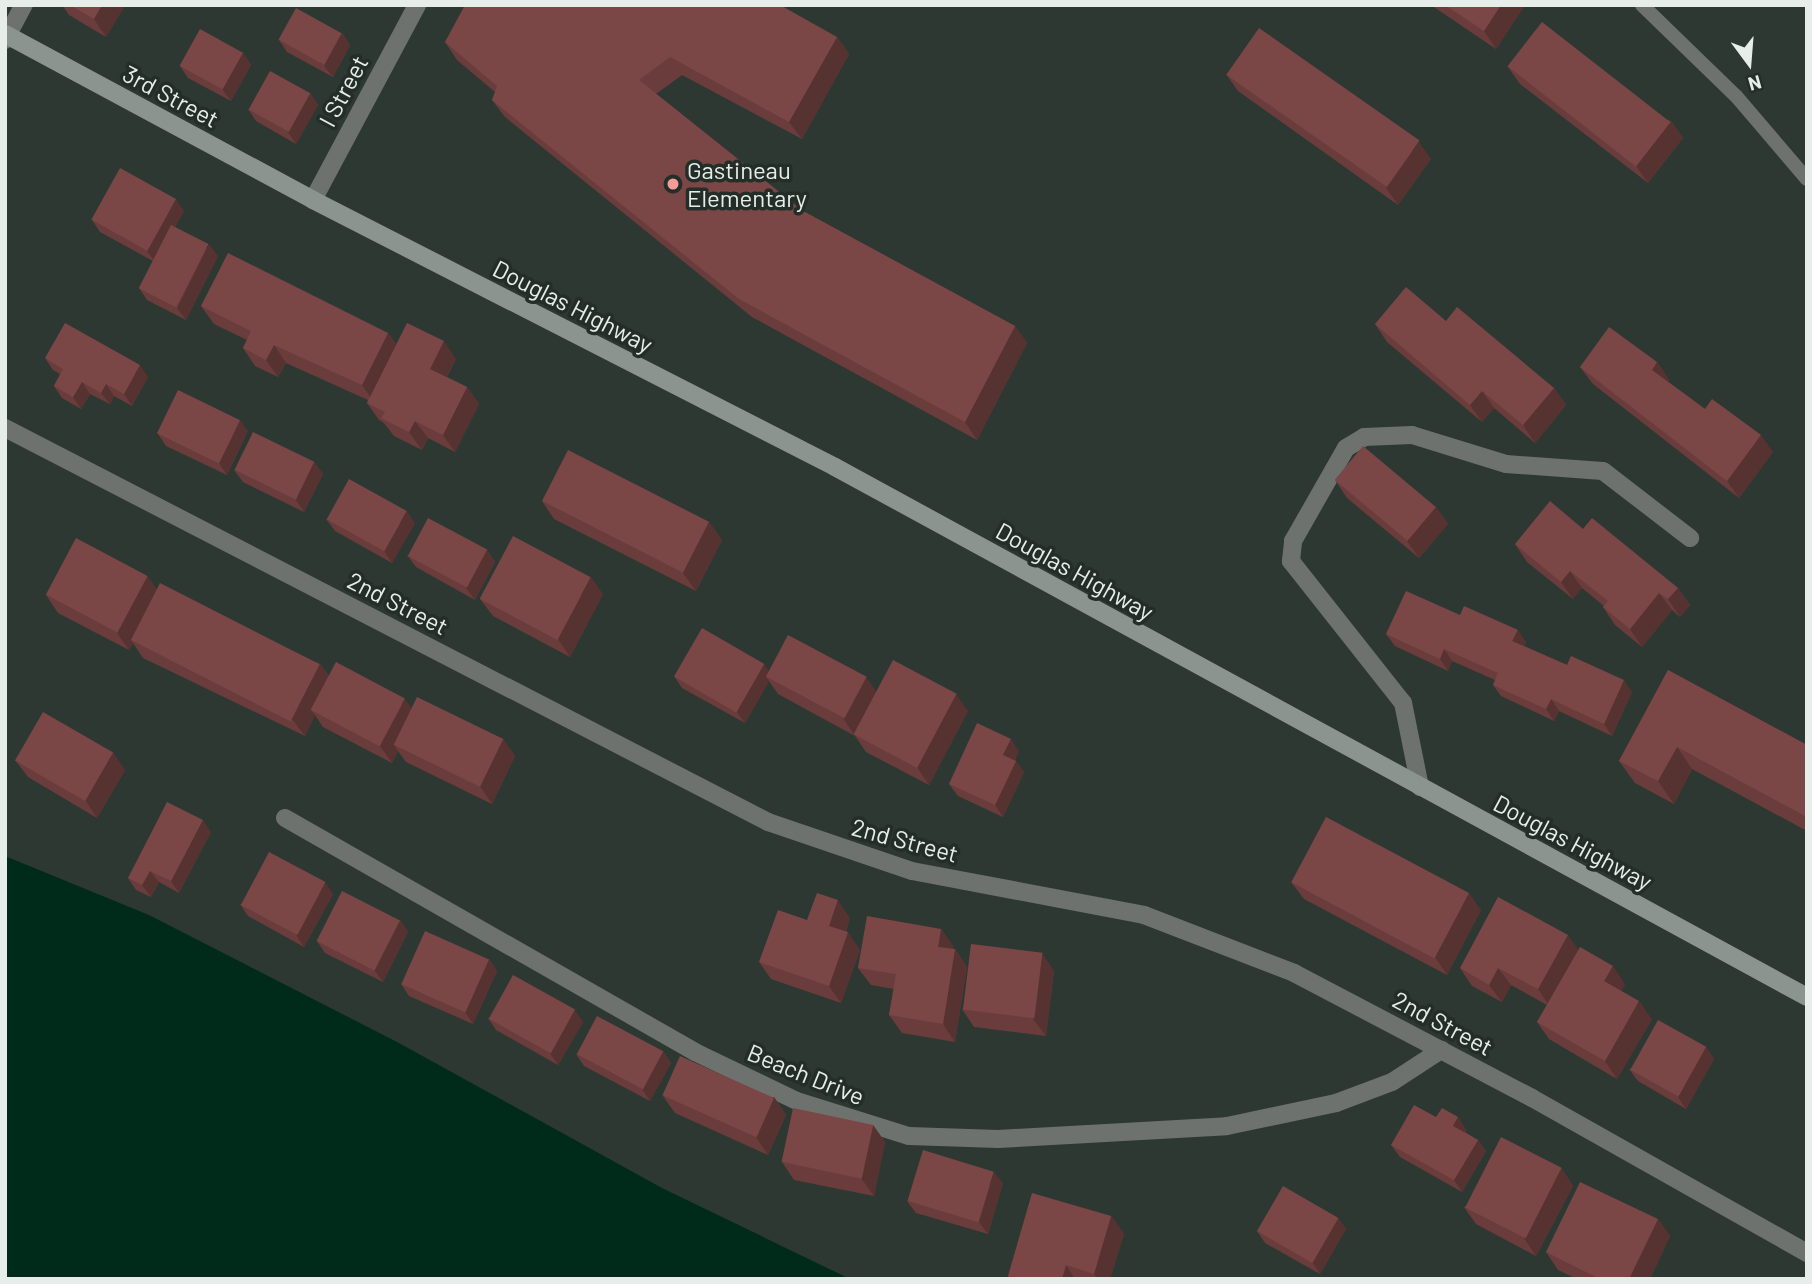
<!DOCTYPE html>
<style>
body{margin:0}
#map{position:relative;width:1812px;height:1284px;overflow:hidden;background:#2e3833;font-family:Barlow,sans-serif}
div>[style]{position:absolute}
.water>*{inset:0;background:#002b1a}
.service>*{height:14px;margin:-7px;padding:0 7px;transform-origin:7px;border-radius:7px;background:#6d726f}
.minor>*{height:18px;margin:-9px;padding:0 9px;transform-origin:9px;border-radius:9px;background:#6d726f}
.secondary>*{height:18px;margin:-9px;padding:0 9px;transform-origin:9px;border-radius:9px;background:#8c948f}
.wall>*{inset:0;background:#6a3d3c}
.shaded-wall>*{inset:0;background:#563231}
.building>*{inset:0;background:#7b4746;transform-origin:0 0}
.dots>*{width:19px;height:19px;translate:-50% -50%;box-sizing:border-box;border:4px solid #242e29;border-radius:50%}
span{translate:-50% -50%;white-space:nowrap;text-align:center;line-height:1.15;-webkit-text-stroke:7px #242e29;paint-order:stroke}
.street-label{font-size:24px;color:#e7eeea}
.poi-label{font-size:24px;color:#e7eeea}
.left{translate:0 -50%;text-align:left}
.frame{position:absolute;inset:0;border:7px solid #e7eeea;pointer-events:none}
.north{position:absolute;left:1714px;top:28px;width:70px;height:70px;-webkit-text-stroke:5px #242e29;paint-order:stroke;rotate:164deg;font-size:19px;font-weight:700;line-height:28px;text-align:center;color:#e7eeea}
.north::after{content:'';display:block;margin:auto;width:24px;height:32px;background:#e7eeea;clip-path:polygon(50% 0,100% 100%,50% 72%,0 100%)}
</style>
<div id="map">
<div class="water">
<i style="clip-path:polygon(5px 856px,149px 915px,399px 1043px,662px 1188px,850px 1279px,5px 1279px)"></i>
</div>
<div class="service">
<i style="left:1642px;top:5px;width:131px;rotate:44.1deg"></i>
<i style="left:1736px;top:96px;width:109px;rotate:49.5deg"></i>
</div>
<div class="minor">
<i style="left:5px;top:40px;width:40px;rotate:-62deg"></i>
<i style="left:313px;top:200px;width:221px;rotate:-61.9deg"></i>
<i style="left:5px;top:428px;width:859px;rotate:27.31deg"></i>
<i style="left:768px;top:822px;width:152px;rotate:18.8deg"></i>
<i style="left:912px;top:871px;width:236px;rotate:10.7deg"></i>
<i style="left:1144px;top:915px;width:161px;rotate:21.1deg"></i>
<i style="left:1294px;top:973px;width:269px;rotate:27.7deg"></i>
<i style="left:1532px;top:1098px;width:316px;rotate:29.4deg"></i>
<i style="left:1420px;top:787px;width:86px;rotate:-101.4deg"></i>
<i style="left:1403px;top:703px;width:181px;rotate:-128.3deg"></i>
<i style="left:1291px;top:561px;width:20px;rotate:-84deg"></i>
<i style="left:1293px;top:541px;width:107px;rotate:-60.3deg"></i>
<i style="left:1346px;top:448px;width:21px;rotate:-31deg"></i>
<i style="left:1364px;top:437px;width:48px;rotate:-2.4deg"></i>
<i style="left:1412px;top:435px;width:98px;rotate:17.1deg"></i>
<i style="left:1506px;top:464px;width:97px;rotate:4.1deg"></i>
<i style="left:1603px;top:471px;width:110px;rotate:37.6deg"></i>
<i style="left:285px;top:818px;width:472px;rotate:29.7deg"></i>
<i style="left:695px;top:1052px;width:113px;rotate:25.7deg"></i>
<i style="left:797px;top:1101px;width:117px;rotate:17.4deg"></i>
<i style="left:909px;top:1136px;width:89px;rotate:1.9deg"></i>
<i style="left:998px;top:1139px;width:229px;rotate:-3.2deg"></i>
<i style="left:1227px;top:1126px;width:111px;rotate:-11.9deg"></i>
<i style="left:1336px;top:1103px;width:60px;rotate:-20.6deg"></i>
<i style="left:1392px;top:1082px;width:59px;rotate:-33.1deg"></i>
</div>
<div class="secondary">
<i style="left:5px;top:34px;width:350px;rotate:28.3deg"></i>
<i style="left:313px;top:200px;width:586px;rotate:27.09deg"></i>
<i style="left:835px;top:467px;width:1107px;rotate:28.6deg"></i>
</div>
<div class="wall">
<i style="clip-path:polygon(62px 5px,125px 5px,106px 37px,69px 15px)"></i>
<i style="clip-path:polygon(1431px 5px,1525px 5px,1496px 49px)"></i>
<i style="clip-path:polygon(342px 33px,350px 45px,333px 77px,287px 52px,279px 40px)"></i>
<i style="clip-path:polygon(837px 37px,849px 54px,802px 139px,682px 75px,656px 94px,803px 211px,1015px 326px,1027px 343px,977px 440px,752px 317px,505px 117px,492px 100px,495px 92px,457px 60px,445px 42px)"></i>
<i style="clip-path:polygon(243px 53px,251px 65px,231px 101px,188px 78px,180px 66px)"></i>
<i style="clip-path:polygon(1508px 67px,1671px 121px,1683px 138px,1648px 183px,1520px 84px)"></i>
<i style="clip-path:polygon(1226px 74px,1431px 159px,1398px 205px,1238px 91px)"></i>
<i style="clip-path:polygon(310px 93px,318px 105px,296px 144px,256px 121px,248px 109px)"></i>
<i style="clip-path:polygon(184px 211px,175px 227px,218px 256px,186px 320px,147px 300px,139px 288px,153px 261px,100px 232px,92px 220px)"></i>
<i style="clip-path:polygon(201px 306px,388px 333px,396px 344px,456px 359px,447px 377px,467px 387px,479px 404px,455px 452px,428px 438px,422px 450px,394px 436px,384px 423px,379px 420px,367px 403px,368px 400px,286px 363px,278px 377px,255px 366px,243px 348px,247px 340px,214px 324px)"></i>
<i style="clip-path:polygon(1446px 321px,1554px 388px,1566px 405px,1535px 443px,1494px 408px,1482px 422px,1387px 342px,1375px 324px)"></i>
<i style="clip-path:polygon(45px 358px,148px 377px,132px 406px,114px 396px,110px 404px,90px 394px,81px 409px,62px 398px,54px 386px,60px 374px,53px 370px)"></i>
<i style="clip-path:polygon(1657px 362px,1669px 380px,1668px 382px,1705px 409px,1773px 452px,1739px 498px,1593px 384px,1580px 367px)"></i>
<i style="clip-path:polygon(248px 431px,227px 475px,166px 446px,158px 434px)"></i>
<i style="clip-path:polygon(314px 462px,323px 474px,304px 512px,243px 482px,234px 470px)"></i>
<i style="clip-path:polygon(1335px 480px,1436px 507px,1448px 524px,1419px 558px,1347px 498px)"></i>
<i style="clip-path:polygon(542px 501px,709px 522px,722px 540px,696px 591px,554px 519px)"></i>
<i style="clip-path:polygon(326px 519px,415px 523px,392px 563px,335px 531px)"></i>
<i style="clip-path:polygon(1583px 529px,1678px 588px,1690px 605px,1680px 617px,1672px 610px,1642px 647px,1615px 625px,1603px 607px,1604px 606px,1582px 588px,1573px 599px,1527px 562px,1515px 544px)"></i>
<i style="clip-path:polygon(487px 550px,495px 562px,475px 600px,416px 567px,407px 555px)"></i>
<i style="clip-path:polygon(147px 576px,157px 590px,320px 664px,329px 676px,411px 708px,503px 739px,515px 756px,492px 804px,406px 762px,398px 751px,392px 763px,323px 727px,315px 715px,305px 736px,143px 658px,133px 643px,129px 650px,58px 613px,46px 595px)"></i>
<i style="clip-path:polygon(603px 594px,570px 657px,493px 616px,480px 599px)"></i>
<i style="clip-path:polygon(1460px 615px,1526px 642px,1524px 646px,1567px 665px,1632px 692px,1612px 736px,1559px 711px,1554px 721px,1501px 696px,1493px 685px,1495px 680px,1452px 661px,1448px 671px,1395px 646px,1386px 634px)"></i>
<i style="clip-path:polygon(1668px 670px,1807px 745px,1807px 831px,1692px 769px,1674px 804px,1635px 783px,1619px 761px)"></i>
<i style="clip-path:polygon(769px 672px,876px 692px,968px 711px,929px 785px,866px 752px,855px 736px,778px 694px,769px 681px,745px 723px,682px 688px,674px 676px)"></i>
<i style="clip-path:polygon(1019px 751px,1015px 760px,1024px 772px,1003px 817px,958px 796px,949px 784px)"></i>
<i style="clip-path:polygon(15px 760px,125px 770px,97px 818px,28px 777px)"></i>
<i style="clip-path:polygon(211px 832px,179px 893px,159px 882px,151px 897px,136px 890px,128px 878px)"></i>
<i style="clip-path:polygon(1291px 882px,1481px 910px,1447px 975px,1304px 899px)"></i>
<i style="clip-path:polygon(333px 894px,304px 947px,248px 916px,240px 904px)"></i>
<i style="clip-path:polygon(850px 918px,846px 931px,860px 950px,841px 1003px,771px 979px,759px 962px,807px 920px)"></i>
<i style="clip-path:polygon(400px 920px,408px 932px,383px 982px,325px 953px,317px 941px)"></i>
<i style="clip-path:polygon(941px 929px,953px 946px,953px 949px,955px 949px,967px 967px,955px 1042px,902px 1033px,889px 1015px,894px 989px,871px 985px,858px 968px)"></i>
<i style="clip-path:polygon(1578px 950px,1625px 984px,1621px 991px,1652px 1019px,1617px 1079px,1549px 1039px,1537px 1022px,1547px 1005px,1511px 985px,1502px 1002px,1472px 986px,1460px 968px)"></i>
<i style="clip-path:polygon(489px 959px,497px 971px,473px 1024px,409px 996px,401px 984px)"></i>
<i style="clip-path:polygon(1054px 971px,1046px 1036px,974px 1027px,962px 1009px)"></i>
<i style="clip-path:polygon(488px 1018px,583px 1022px,558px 1065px,496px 1030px)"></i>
<i style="clip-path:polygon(1706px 1047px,1714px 1059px,1686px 1109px,1638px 1081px,1629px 1069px)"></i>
<i style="clip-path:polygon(663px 1051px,671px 1063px,650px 1101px,584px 1066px,576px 1054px)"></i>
<i style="clip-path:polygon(663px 1096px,774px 1097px,786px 1115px,768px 1155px,675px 1113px)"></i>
<i style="clip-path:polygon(1436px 1117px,1466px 1129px,1465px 1132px,1478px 1140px,1486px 1151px,1462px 1192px,1400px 1157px,1391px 1145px)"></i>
<i style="clip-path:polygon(873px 1125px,885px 1142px,874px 1196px,794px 1180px,782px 1162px)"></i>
<i style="clip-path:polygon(1561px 1168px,1573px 1186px,1536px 1256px,1476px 1224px,1464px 1207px)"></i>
<i style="clip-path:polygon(1003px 1183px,988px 1234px,916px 1213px,907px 1201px)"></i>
<i style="clip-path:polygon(1111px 1216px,1124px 1234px,1110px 1279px,1009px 1279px,1008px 1276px)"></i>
<i style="clip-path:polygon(1338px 1218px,1346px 1229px,1320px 1274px,1265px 1243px,1257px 1231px)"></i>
<i style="clip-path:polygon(1658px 1219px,1670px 1236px,1650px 1279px,1577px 1279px,1558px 1270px,1546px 1252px)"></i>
</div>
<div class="shaded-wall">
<i style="clip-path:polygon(102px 5px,125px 5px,106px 37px,94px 19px)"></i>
<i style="clip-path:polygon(1501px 5px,1525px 5px,1496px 49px,1484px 31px)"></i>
<i style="clip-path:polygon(342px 33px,350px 45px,333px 77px,324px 66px)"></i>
<i style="clip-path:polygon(837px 37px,849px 54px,802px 139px,789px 122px)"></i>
<i style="clip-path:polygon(243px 53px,251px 65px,231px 101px,222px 89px)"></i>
<i style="clip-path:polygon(310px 93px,318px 105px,296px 144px,288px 132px)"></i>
<i style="clip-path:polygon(1671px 121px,1683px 138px,1648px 183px,1636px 166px)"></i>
<i style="clip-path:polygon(1419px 142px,1431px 159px,1398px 205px,1386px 188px)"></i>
<i style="clip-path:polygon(176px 199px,184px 211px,156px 263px,147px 251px)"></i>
<i style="clip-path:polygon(209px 244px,218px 256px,186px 320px,177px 308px)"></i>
<i style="clip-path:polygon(1015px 326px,1027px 343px,977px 440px,965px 422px)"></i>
<i style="clip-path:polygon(388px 333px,400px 350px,374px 402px,362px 385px)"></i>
<i style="clip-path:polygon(444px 341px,456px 359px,442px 386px,430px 369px)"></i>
<i style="clip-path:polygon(274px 345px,286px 363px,278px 377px,266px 360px)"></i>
<i style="clip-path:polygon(1657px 362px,1669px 380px,1664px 387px,1652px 370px)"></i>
<i style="clip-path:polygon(140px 365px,148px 377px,132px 406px,124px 394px)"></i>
<i style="clip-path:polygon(82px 382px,90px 394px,81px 409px,73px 397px)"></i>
<i style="clip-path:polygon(106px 384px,114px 396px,110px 404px,101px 393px)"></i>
<i style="clip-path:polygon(467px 387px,479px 404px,455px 452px,443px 435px)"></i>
<i style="clip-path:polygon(1554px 388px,1566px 405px,1535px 443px,1523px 425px)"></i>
<i style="clip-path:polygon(1482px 391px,1494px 408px,1482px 422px,1470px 405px)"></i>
<i style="clip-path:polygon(240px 420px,248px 431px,227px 475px,219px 463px)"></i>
<i style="clip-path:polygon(415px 421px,428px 438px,422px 450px,409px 432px)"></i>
<i style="clip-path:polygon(1761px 435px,1773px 452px,1739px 498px,1727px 481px)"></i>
<i style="clip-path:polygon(314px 462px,323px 474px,304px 512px,296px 500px)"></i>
<i style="clip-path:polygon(1436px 507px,1448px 524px,1419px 558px,1407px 541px)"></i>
<i style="clip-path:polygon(407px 511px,415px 523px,392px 563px,384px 551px)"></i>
<i style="clip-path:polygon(709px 522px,722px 540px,696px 591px,683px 573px)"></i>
<i style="clip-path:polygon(487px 550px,495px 562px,475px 600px,466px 588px)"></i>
<i style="clip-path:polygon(1570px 571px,1582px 588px,1573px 599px,1561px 582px)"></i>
<i style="clip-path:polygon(147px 576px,159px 593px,131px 640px,133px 643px,129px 650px,117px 633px)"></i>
<i style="clip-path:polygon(591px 577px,603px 594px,570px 657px,558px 639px)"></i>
<i style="clip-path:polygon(1678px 588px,1690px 605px,1680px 617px,1668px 599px)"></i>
<i style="clip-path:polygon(1659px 593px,1672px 610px,1642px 647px,1630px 629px)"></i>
<i style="clip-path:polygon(1518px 630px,1526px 642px,1521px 653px,1512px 641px)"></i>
<i style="clip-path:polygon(1444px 649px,1452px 661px,1448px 671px,1440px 659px)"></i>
<i style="clip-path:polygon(320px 664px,332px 681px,311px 710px,315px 715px,305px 736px,292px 719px)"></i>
<i style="clip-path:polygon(764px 664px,772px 676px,766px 677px,769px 681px,745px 723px,736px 711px)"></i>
<i style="clip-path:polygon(866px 677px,878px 694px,855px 736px,843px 718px)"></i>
<i style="clip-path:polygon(1624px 680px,1632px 692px,1612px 736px,1604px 724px)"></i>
<i style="clip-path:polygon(956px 694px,968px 711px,929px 785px,917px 767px)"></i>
<i style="clip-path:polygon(405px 699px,417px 716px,394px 745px,398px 751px,392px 763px,380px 746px)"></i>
<i style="clip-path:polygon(1551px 699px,1559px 711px,1554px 721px,1546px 709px)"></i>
<i style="clip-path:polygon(503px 739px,515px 756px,492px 804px,480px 786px)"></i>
<i style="clip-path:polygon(1011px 739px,1019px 751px,1011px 767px,1003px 755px)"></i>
<i style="clip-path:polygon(1677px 747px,1692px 769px,1674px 804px,1658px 781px)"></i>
<i style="clip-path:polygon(113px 752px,125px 770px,97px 818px,85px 800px)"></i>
<i style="clip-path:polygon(1016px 761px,1024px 772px,1003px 817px,995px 805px)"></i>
<i style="clip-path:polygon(203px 820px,211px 832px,179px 893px,171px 881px)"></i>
<i style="clip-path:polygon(150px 871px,159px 882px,151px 897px,142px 885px)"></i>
<i style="clip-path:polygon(325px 882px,333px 894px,304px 947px,296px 935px)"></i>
<i style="clip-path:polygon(1469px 893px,1481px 910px,1447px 975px,1435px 957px)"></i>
<i style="clip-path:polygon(838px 900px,850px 918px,841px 943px,829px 926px)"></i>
<i style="clip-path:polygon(400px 920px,408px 932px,383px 982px,374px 970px)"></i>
<i style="clip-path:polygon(941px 929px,953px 946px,950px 964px,938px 947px)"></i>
<i style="clip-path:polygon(848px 932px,860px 950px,841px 1003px,829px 986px)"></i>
<i style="clip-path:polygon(1568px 935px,1580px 952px,1550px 1007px,1538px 989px)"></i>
<i style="clip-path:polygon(955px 949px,967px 967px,955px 1042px,943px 1024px)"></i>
<i style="clip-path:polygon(1042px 953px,1054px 971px,1046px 1036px,1033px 1019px)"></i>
<i style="clip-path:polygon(489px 959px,497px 971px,473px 1024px,465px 1012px)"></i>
<i style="clip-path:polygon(1613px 966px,1625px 984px,1616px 999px,1604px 981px)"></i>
<i style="clip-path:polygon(1498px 968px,1511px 985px,1502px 1002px,1489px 985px)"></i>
<i style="clip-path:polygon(1639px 1001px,1652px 1019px,1617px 1079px,1605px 1061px)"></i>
<i style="clip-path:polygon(575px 1010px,583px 1022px,558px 1065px,550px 1053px)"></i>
<i style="clip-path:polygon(1706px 1047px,1714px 1059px,1686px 1109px,1678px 1097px)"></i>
<i style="clip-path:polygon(663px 1051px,671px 1063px,650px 1101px,642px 1089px)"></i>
<i style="clip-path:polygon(774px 1097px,786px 1115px,768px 1155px,756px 1137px)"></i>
<i style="clip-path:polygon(1458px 1117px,1466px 1129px,1461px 1137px,1453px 1126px)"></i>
<i style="clip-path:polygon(873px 1125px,885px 1142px,874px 1196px,861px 1178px)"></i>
<i style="clip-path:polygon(1478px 1140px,1486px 1151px,1462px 1192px,1454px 1180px)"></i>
<i style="clip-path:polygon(1561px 1168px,1573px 1186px,1536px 1256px,1524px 1238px)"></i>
<i style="clip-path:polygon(994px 1172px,1003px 1183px,988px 1234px,979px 1222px)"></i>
<i style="clip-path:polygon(1111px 1216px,1124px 1234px,1110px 1279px,1098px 1279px,1094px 1274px)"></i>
<i style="clip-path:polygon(1338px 1218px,1346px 1229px,1320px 1274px,1312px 1262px)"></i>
<i style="clip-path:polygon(1658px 1219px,1670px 1236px,1650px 1279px,1629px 1279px)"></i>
<i style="clip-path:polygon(1066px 1265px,1075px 1279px,1062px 1279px)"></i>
</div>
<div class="building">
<i style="clip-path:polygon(70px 5px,102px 5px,94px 19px)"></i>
<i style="clip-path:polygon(465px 5px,780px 5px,837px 37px,789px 122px,670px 57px,639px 80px,803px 211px,1015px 326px,965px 422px,739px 299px,492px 100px,497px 86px,445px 42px)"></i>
<i style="clip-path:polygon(1445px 5px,1501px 5px,1484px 31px)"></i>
<i style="left:296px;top:8px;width:52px;height:36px;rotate:29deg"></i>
<i style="left:1542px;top:22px;width:163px;height:56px;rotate:38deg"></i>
<i style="left:1259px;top:28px;width:196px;height:57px;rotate:35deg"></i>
<i style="left:200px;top:29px;width:49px;height:42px;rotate:29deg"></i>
<i style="left:270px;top:71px;width:46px;height:44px;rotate:29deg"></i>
<i style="left:120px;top:168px;width:64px;height:59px;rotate:29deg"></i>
<i style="left:171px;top:225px;width:42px;height:71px;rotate:27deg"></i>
<i style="clip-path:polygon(228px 253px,388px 333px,362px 385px,274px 345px,266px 360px,243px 348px,251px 331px,201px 306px)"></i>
<i style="clip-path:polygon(1406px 287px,1446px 321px,1457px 307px,1554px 388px,1523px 425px,1482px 391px,1470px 405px,1375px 324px)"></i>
<i style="clip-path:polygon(65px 323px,140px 365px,124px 394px,106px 384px,101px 393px,82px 382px,73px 397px,54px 386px,63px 369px,45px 358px)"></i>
<i style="clip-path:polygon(407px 323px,444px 341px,430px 369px,467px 387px,443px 435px,415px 421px,409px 432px,381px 418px,385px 412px,367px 403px)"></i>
<i style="clip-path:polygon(1609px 327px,1657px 362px,1652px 370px,1705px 409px,1712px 399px,1761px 435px,1727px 481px,1580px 367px)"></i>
<i style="left:178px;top:390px;width:69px;height:48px;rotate:26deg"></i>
<i style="left:253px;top:432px;width:68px;height:42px;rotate:26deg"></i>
<i style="left:1363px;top:446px;width:95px;height:44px;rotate:40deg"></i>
<i style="left:568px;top:450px;width:158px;height:57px;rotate:27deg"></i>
<i style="left:349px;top:479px;width:66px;height:46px;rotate:29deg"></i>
<i style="clip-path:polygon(1550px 501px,1583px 529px,1592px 518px,1678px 588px,1668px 599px,1659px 593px,1630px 629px,1603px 607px,1608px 601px,1570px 571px,1561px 582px,1515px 544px)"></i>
<i style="left:428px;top:518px;width:67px;height:43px;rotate:28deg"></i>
<i style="left:513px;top:536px;width:88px;height:71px;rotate:28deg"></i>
<i style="left:76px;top:538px;width:81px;height:64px;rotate:28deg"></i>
<i style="left:160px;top:583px;width:179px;height:64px;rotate:27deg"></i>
<i style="clip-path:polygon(1406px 591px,1460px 615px,1464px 606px,1518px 630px,1512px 641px,1567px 665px,1571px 656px,1624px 680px,1604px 724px,1551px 699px,1546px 709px,1493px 685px,1498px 673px,1444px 649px,1440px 659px,1386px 634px)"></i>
<i style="left:702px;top:628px;width:72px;height:56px;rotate:30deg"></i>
<i style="left:788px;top:635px;width:89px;height:47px;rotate:28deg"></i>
<i style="left:893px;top:660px;width:72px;height:84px;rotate:28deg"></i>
<i style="left:336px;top:662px;width:78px;height:54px;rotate:28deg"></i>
<i style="clip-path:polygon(1668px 670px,1807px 745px,1807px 817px,1677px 747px,1658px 781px,1619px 761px)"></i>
<i style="left:417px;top:697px;width:96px;height:53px;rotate:26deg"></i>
<i style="left:43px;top:712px;width:81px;height:56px;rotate:30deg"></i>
<i style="clip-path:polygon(977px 723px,1011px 739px,1003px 755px,1016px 761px,995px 805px,949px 784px)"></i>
<i style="clip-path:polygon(167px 802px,203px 820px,171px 881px,150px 871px,142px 885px,128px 878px)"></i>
<i style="left:1326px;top:817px;width:162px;height:74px;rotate:28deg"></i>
<i style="left:269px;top:852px;width:64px;height:60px;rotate:28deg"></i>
<i style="left:342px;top:891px;width:65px;height:56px;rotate:27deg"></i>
<i style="clip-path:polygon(817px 893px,838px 900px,829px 926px,848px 932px,829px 986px,759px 962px,778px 910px,807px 920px)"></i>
<i style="clip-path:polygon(1498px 897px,1568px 935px,1538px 989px,1498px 968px,1489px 985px,1460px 968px)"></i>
<i style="clip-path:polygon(867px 916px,941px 929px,938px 947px,955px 949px,943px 1024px,889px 1015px,896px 974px,858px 968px)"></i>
<i style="left:425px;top:931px;width:70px;height:58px;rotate:24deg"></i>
<i style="left:971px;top:944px;width:72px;height:66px;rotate:7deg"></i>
<i style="clip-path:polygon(1580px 947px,1613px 966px,1604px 981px,1639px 1001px,1605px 1061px,1537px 1022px)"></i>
<i style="left:513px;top:975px;width:71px;height:50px;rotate:29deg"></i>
<i style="left:597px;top:1016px;width:75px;height:43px;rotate:28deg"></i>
<i style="left:1658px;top:1020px;width:55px;height:57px;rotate:29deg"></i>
<i style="left:680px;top:1056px;width:103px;height:43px;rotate:24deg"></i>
<i style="clip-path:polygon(1414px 1105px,1436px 1117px,1442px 1108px,1458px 1117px,1453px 1126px,1478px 1140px,1454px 1180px,1391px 1145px)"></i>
<i style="left:793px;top:1108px;width:82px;height:55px;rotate:12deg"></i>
<i style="left:1501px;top:1137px;width:68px;height:79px;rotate:27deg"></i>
<i style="left:923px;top:1150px;width:74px;height:53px;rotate:17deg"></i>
<i style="clip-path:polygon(1580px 1182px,1658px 1219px,1629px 1279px,1600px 1279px,1546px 1252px)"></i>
<i style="left:1283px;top:1186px;width:64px;height:52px;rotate:30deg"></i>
<i style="clip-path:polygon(1032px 1193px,1111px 1216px,1094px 1274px,1066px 1265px,1062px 1279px,1017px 1279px,1008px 1276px)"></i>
</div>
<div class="dots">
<i style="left:673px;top:184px;background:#f59b98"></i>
</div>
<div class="street-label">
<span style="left:343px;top:91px;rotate:-62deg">I Street</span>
<span style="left:171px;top:96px;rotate:28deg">3rd Street</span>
<span style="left:573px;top:306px;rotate:27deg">Douglas Highway</span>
<span style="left:1075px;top:571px;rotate:29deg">Douglas Highway</span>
<span style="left:398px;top:603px;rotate:27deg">2nd Street</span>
<span style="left:905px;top:840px;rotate:15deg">2nd Street</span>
<span style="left:1573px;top:842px;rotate:28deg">Douglas Highway</span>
<span style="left:1443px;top:1023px;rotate:28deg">2nd Street</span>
<span style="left:806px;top:1074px;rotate:22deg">Beach Drive</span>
</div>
<div class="poi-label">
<span class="left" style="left:687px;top:184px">Gastineau<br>Elementary</span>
</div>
<div class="frame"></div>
<div class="north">N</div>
</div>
